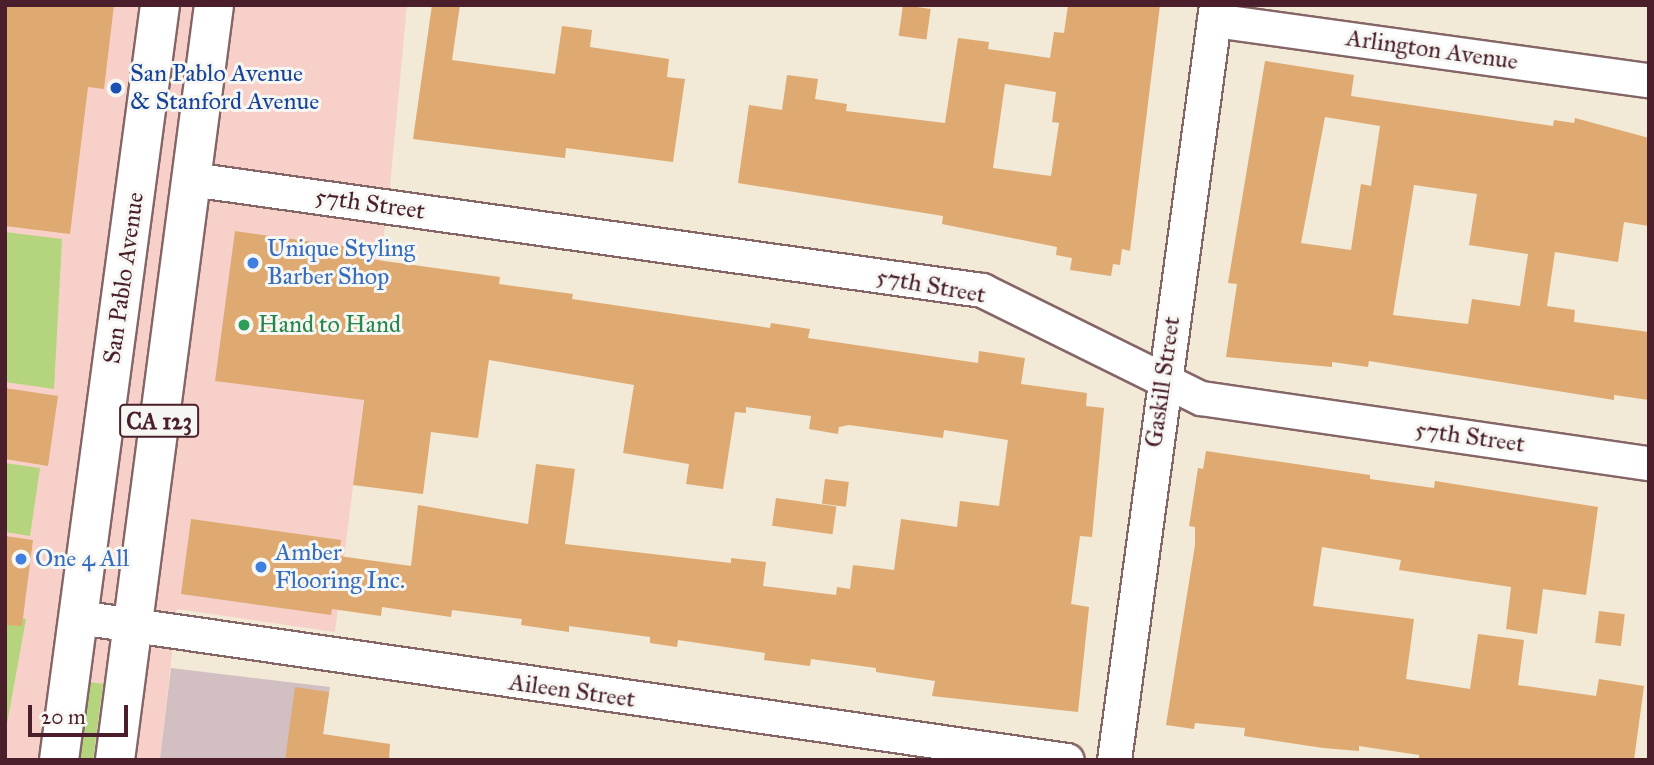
<!DOCTYPE html>
<style>
body{margin:0}
#map{position:relative;width:1654px;height:765px;overflow:hidden;background:#f2e9d7;font-family:"IM FELL Great Primer",serif}
div>[style]{position:absolute}
.built>*{inset:0;background:#f7d1c9}
.industrial>*{inset:0;background:#d2bfc1}
.green>*{inset:0;background:#b4d57d}
.building>*{inset:0;background:#deaa71;transform-origin:0 0}
.roads{filter:drop-shadow(2px 0 #856667) drop-shadow(-2px 0 #856667) drop-shadow(0 2px #856667) drop-shadow(0 -2px #856667)}
.minor>*{height:33px;margin:-16.5px;padding:0 16.5px;transform-origin:16.5px;border-radius:16.5px;background:#fff}
.major>*{height:38px;margin:-19px;padding:0 19px;transform-origin:19px;border-radius:19px;background:#fff}
.dots>*{width:19px;height:19px;translate:-50% -50%;box-sizing:border-box;border:4px solid #f6f6f2;border-radius:50%}
span{translate:-50% -50%;white-space:nowrap;text-align:center;line-height:1.15;-webkit-text-stroke:6px #f6f6f2;paint-order:stroke}
.shield-label span{padding:2px 5px;background:#f6f6f2;border:2px solid;border-radius:5px;-webkit-text-stroke-width:0}
.shield-label{font-size:23px;color:#4a1f2b;font-weight:700}
.street-label{font-size:24px;color:#4a1f2b}
.transit-label{font-size:24px;color:#164399}
.left{translate:0 -50%;text-align:left}
.shop-label{font-size:24px;color:#366cbe}
.leisure-label{font-size:24px;color:#27864d}
.frame{position:absolute;inset:0;border:7px solid #4a1f2b;pointer-events:none}
.scale{position:absolute;left:28px;top:705px;width:100px;height:32px;box-sizing:border-box;border:4px solid #4a1f2b;border-top:0;padding-left:9px;font-size:21px;line-height:24px;white-space:nowrap;color:#4a1f2b;-webkit-text-stroke:5px #f6f6f2;paint-order:stroke}
</style>
<div id="map">
<div class="built">
<i style="clip-path:polygon(5px 5px,407px 5px,390px 186px,335px 632px,177px 609px,160px 758px,151px 760px,5px 760px)"></i>
</div>
<div class="industrial">
<i style="clip-path:polygon(171px 668px,330px 687px,319px 760px,160px 758px)"></i>
</div>
<div class="green">
<i style="clip-path:polygon(5px 232px,62px 239px,54px 389px,5px 382px)"></i>
<i style="clip-path:polygon(5px 463px,40px 468px,30px 536px,5px 532px)"></i>
<i style="clip-path:polygon(5px 615px,26px 619px,5px 735px)"></i>
<i style="clip-path:polygon(84px 681px,103px 684px,93px 760px,79px 760px)"></i>
</div>
<div class="building">
<i style="clip-path:polygon(5px 5px,114px 5px,104px 89px,88px 87px,70px 234px,5px 226px)"></i>
<i style="clip-path:polygon(432px 5px,460px 5px,452px 60px,555px 74px,562px 26px,592px 30px,590px 47px,669px 59px,667px 77px,685px 79px,673px 162px,566px 148px,565px 158px,413px 139px)"></i>
<i style="left:903px;top:5px;width:28px;height:31px;rotate:8deg"></i>
<i style="clip-path:polygon(evenodd,1068px 5px,1160px 5px,1130px 251px,1122px 249px,1120px 265px,1113px 264px,1111px 276px,1070px 270px,1072px 258px,1056px 255px,1057px 247px,942px 224px,943px 216px,738px 183px,749px 105px,782px 110px,787px 75px,818px 79px,815px 99px,847px 104px,846px 111px,945px 123px,958px 38px,989px 42px,988px 49px,1050px 58px,1054px 32px,1064px 33px,1068px 5px,1005px 84px,1056px 92px,1052px 122px,1059px 123px,1051px 176px,993px 168px,1005px 84px)"></i>
<i style="clip-path:polygon(evenodd,1265px 61px,1354px 75px,1351px 96px,1553px 126px,1554px 120px,1574px 123px,1575px 118px,1649px 138px,1649px 226px,1624px 222px,1618px 262px,1555px 252px,1547px 306px,1575px 310px,1574px 322px,1649px 332px,1649px 400px,1614px 395px,1614px 400px,1369px 361px,1368px 367px,1332px 362px,1332px 367px,1226px 357px,1237px 284px,1228px 283px,1265px 61px,1325px 117px,1380px 126px,1371px 186px,1361px 184px,1351px 250px,1301px 243px,1325px 117px,1265px 61px,1414px 185px,1477px 194px,1469px 245px,1528px 254px,1520px 306px,1472px 299px,1468px 324px,1393px 315px,1414px 185px)"></i>
<i style="clip-path:polygon(235px 231px,371px 250px,370px 259px,500px 277px,499px 284px,573px 294px,572px 299px,770px 328px,771px 323px,810px 329px,808px 338px,978px 363px,979px 351px,1025px 358px,1021px 384px,1087px 393px,1086px 406px,1104px 408px,1092px 537px,1080px 536px,1071px 604px,1089px 607px,1078px 712px,932px 696px,935px 681px,876px 672px,876px 668px,811px 659px,810px 666px,764px 660px,765px 653px,678px 640px,677px 647px,650px 643px,650px 637px,569px 626px,569px 632px,521px 625px,522px 619px,452px 610px,451px 617px,382px 607px,381px 616px,332px 609px,331px 615px,181px 594px,191px 519px,341px 540px,339px 556px,411px 566px,418px 505px,528px 524px,536px 464px,575px 469px,565px 544px,731px 563px,731px 558px,766px 562px,763px 586px,836px 595px,837px 587px,850px 589px,853px 565px,894px 570px,901px 519px,957px 527px,960px 501px,999px 506px,1008px 440px,944px 430px,943px 438px,849px 425px,839px 427px,838px 434px,809px 429px,811px 416px,746px 407px,746px 413px,735px 412px,723px 489px,686px 484px,689px 464px,623px 453px,634px 385px,489px 360px,478px 438px,431px 432px,423px 494px,353px 485px,364px 400px,215px 381px)"></i>
<i style="clip-path:polygon(5px 388px,58px 396px,48px 466px,5px 459px)"></i>
<i style="clip-path:polygon(1206px 451px,1370px 475px,1370px 479px,1434px 488px,1435px 481px,1598px 507px,1586px 595px,1543px 589px,1537px 634px,1506px 629px,1511px 587px,1399px 570px,1401px 560px,1322px 547px,1313px 606px,1414px 619px,1406px 679px,1470px 689px,1478px 634px,1524px 640px,1518px 685px,1596px 696px,1599px 679px,1644px 686px,1634px 760px,1419px 760px,1419px 755px,1359px 746px,1359px 751px,1323px 748px,1244px 736px,1245px 728px,1195px 723px,1194px 729px,1166px 725px,1195px 545px,1195px 527px,1189px 526px,1198px 468px,1203px 469px)"></i>
<i style="left:825px;top:479px;width:24px;height:25px;rotate:7deg"></i>
<i style="left:776px;top:498px;width:61px;height:28px;rotate:8deg"></i>
<i style="clip-path:polygon(5px 536px,33px 540px,22px 626px,5px 625px)"></i>
<i style="left:1599px;top:611px;width:26px;height:32px;rotate:7deg"></i>
<i style="clip-path:polygon(295px 687px,329px 692px,323px 734px,390px 744px,389px 760px,285px 760px)"></i>
</div>
<div class="roads">
<div class="minor">
<i style="left:1214px;top:20px;width:439px;rotate:7.9deg"></i>
<i style="left:191px;top:179px;width:799px;rotate:7.99deg"></i>
<i style="left:982px;top:290px;width:244px;rotate:26.3deg"></i>
<i style="left:1201px;top:398px;width:453px;rotate:8.3deg"></i>
<i style="left:78px;top:617px;width:999px;rotate:8.23deg"></i>
<i style="left:1114px;top:760px;width:762px;rotate:-82.31deg"></i>
</div>
<div class="major">
<i style="left:59px;top:760px;width:762px;rotate:-82.38deg"></i>
<i style="left:115px;top:760px;width:761px;rotate:-82.53deg"></i>
</div>
</div>
<div class="dots">
<i style="left:116px;top:88px;background:#1a4fb4"></i>
<i style="left:253px;top:263px;background:#3f7fe0"></i>
<i style="left:244px;top:325px;background:#2e9e5b"></i>
<i style="left:21px;top:559px;background:#3f7fe0"></i>
<i style="left:261px;top:567px;background:#3f7fe0"></i>
</div>
<div class="shield-label">
<span style="left:159px;top:421px">CA 123</span>
</div>
<div class="street-label">
<span style="left:1432px;top:50px;rotate:8deg">Arlington Avenue</span>
<span style="left:370px;top:204px;rotate:8deg">57th Street</span>
<span style="left:124px;top:278px;rotate:-82deg">San Pablo Avenue</span>
<span style="left:931px;top:286px;rotate:10deg">57th Street</span>
<span style="left:1163px;top:382px;rotate:-82deg">Gaskill Street</span>
<span style="left:1470px;top:437px;rotate:8deg">57th Street</span>
<span style="left:572px;top:691px;rotate:8deg">Aileen Street</span>
</div>
<div class="transit-label">
<span class="left" style="left:130px;top:88px">San Pablo Avenue<br>&amp; Stanford Avenue</span>
</div>
<div class="shop-label">
<span class="left" style="left:267px;top:263px">Unique Styling<br>Barber Shop</span>
<span class="left" style="left:275px;top:567px">Amber<br>Flooring Inc.</span>
<span class="left" style="left:35px;top:559px">One 4 All</span>
</div>
<div class="leisure-label">
<span class="left" style="left:258px;top:325px">Hand to Hand</span>
</div>
<div class="frame"></div>
<div class="scale">20 m</div>
</div>
